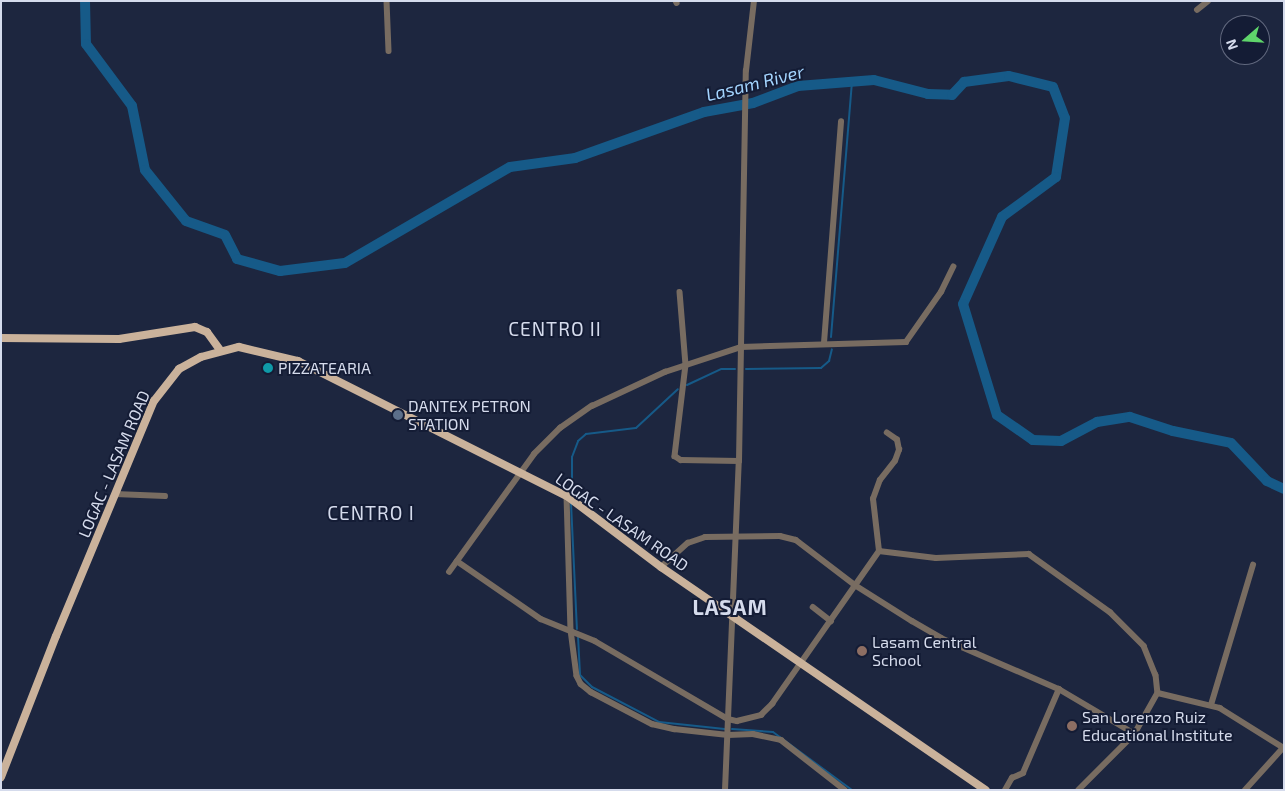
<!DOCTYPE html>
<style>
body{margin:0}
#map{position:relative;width:1285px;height:791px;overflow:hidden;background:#1d263f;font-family:"Exo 2",sans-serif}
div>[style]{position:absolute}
.stream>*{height:2px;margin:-1px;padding:0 1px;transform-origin:1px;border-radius:1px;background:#165a88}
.river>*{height:10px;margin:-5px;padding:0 5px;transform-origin:5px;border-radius:5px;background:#165a88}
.minor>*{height:5.5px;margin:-2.75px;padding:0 2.75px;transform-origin:2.75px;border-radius:2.75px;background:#786c61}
.major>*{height:8px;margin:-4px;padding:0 4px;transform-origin:4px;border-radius:4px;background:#cab29b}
.dots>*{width:14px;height:14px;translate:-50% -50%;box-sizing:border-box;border:2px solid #141c35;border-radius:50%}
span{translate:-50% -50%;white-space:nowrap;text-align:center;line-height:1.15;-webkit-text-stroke:4px #141c35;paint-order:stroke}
.poi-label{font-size:16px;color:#d5dbec}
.left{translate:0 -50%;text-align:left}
.street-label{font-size:16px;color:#d5dbec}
.water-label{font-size:18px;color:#a4d5ff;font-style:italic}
.quarter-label{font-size:19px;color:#d5dbec;letter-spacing:1px}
.district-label{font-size:21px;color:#d5dbec;font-weight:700;letter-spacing:1px}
.frame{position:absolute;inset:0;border:2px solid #d5dbec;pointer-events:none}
.north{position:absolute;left:1220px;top:15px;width:50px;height:50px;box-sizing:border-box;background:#141c35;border:1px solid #61687e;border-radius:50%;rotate:251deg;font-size:14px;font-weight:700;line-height:20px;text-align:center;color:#d5dbec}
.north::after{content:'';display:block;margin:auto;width:18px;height:22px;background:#5fd56b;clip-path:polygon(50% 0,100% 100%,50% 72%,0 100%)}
</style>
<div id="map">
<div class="stream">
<i style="left:831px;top:337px;width:254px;rotate:-85.3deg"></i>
<i style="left:746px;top:369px;width:75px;rotate:-0.8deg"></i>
<i style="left:821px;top:368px;width:11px;rotate:-41deg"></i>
<i style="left:829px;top:361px;width:12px;rotate:-76deg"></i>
<i style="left:687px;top:385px;width:38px;rotate:-25deg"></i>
<i style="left:722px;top:369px;width:13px"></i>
<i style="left:572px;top:492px;width:35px;rotate:-90deg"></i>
<i style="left:572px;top:457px;width:17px;rotate:-69deg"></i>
<i style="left:578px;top:441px;width:11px;rotate:-41deg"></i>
<i style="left:586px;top:434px;width:50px;rotate:-6.8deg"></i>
<i style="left:636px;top:428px;width:57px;rotate:-42.9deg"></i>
<i style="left:571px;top:503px;width:126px;rotate:87.3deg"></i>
<i style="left:578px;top:636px;width:39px;rotate:87deg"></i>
<i style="left:580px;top:675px;width:17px;rotate:45deg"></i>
<i style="left:592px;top:687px;width:76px;rotate:27.6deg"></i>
<i style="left:659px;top:722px;width:66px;rotate:6.1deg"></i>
<i style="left:732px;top:729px;width:41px;rotate:4.2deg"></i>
<i style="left:773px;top:732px;width:98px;rotate:36.3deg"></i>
</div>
<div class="river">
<i style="left:85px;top:1px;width:43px;rotate:88.7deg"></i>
<i style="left:86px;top:44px;width:77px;rotate:53.4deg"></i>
<i style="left:132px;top:106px;width:65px;rotate:78.5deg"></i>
<i style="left:145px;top:170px;width:65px;rotate:51.2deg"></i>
<i style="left:186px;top:221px;width:41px;rotate:19.7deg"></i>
<i style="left:225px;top:235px;width:27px;rotate:63deg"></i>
<i style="left:237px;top:259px;width:45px;rotate:15.6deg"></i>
<i style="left:280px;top:271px;width:65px;rotate:-7deg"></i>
<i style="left:345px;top:263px;width:191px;rotate:-30.2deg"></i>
<i style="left:510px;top:167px;width:66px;rotate:-7.9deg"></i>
<i style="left:575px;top:158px;width:137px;rotate:-19.6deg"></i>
<i style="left:704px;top:112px;width:50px;rotate:-10.4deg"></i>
<i style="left:753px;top:103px;width:48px;rotate:-20.7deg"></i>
<i style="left:798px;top:86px;width:76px;rotate:-4.5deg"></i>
<i style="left:874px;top:80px;width:56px;rotate:14.5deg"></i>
<i style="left:928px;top:94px;width:24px;rotate:2deg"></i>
<i style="left:952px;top:95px;width:18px;rotate:-47deg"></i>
<i style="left:964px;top:82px;width:45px;rotate:-7.6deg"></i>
<i style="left:1009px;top:76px;width:45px;rotate:14deg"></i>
<i style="left:1053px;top:87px;width:33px;rotate:69deg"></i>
<i style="left:1065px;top:118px;width:60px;rotate:98.7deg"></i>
<i style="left:1056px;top:177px;width:67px;rotate:143.5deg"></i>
<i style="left:1002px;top:217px;width:95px;rotate:114.1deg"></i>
<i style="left:963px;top:304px;width:116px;rotate:73deg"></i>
<i style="left:997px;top:415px;width:44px;rotate:34.8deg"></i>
<i style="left:1033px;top:440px;width:28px;rotate:2deg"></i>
<i style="left:1061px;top:441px;width:41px;rotate:-27.8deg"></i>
<i style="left:1097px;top:422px;width:33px;rotate:-9deg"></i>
<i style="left:1130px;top:417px;width:45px;rotate:18deg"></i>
<i style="left:1173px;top:431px;width:59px;rotate:11.7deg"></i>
<i style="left:1231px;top:443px;width:52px;rotate:46.5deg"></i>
<i style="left:1267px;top:481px;width:19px;rotate:25deg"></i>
</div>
<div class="minor">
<i style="left:387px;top:1px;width:50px;rotate:87.7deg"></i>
<i style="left:676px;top:1px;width:2px;rotate:63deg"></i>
<i style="left:1197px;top:10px;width:14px;rotate:-39deg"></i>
<i style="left:680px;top:292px;width:73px;rotate:85.3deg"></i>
<i style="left:686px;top:365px;width:92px;rotate:96.9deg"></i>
<i style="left:675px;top:456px;width:7px;rotate:34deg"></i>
<i style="left:681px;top:460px;width:58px;rotate:1deg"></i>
<i style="left:824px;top:343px;width:222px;rotate:-85.6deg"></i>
<i style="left:115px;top:494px;width:50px;rotate:2.3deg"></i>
<i style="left:567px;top:496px;width:134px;rotate:88.3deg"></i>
<i style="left:571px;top:630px;width:46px;rotate:82.6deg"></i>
<i style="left:577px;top:676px;width:9px;rotate:63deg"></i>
<i style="left:581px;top:684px;width:13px;rotate:39deg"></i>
<i style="left:591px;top:692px;width:69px;rotate:27.7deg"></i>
<i style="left:652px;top:724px;width:23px;rotate:13deg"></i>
<i style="left:674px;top:729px;width:54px;rotate:6.3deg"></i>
<i style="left:728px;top:735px;width:25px;rotate:-2deg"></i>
<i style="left:753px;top:734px;width:29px;rotate:12deg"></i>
<i style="left:781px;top:740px;width:81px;rotate:38deg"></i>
<i style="left:879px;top:551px;width:52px;rotate:-96.6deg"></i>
<i style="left:873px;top:499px;width:20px;rotate:-70deg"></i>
<i style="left:880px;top:480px;width:24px;rotate:-52deg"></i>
<i style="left:895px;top:461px;width:12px;rotate:-70deg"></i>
<i style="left:899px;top:450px;width:10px;rotate:-101deg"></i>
<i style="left:897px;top:440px;width:12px;rotate:-145deg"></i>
<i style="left:457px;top:561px;width:102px;rotate:34.6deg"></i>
<i style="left:541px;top:619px;width:58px;rotate:22.2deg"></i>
<i style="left:595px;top:641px;width:154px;rotate:30.4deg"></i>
<i style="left:728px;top:719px;width:9px;rotate:13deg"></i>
<i style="left:737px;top:721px;width:25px;rotate:-14deg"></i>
<i style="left:761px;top:715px;width:16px;rotate:-45deg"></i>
<i style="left:772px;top:704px;width:187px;rotate:-55deg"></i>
<i style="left:879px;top:551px;width:57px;rotate:7deg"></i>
<i style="left:936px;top:558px;width:93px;rotate:-2.5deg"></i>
<i style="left:1029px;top:554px;width:100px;rotate:35.6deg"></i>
<i style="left:1110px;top:612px;width:48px;rotate:45deg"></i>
<i style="left:1144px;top:646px;width:31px;rotate:68deg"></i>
<i style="left:1156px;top:675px;width:18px;rotate:84deg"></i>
<i style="left:1158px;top:693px;width:47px;rotate:119.3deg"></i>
<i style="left:661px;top:567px;width:36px;rotate:-42deg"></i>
<i style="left:688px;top:543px;width:18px;rotate:-19deg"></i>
<i style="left:705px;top:537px;width:75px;rotate:-0.8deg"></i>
<i style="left:780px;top:536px;width:16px;rotate:14deg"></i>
<i style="left:796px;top:540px;width:74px;rotate:37.3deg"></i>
<i style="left:855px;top:585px;width:67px;rotate:32.3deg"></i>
<i style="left:912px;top:621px;width:34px;rotate:30deg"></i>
<i style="left:941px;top:638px;width:129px;rotate:23.4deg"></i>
<i style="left:1059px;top:689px;width:88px;rotate:30.6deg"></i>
<i style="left:1135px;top:734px;width:79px;rotate:135deg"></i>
<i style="left:449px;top:572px;width:145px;rotate:-54.2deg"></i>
<i style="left:534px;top:454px;width:37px;rotate:-45deg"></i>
<i style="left:560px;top:428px;width:39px;rotate:-35deg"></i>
<i style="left:592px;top:406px;width:81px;rotate:-25deg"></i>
<i style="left:665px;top:372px;width:80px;rotate:-18.2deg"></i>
<i style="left:741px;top:347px;width:165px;rotate:-1.7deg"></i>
<i style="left:906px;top:342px;width:61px;rotate:-55deg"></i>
<i style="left:941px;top:292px;width:28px;rotate:-64deg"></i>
<i style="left:813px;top:607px;width:23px;rotate:38deg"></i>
<i style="left:1158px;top:693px;width:64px;rotate:13.6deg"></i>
<i style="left:1220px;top:708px;width:75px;rotate:32deg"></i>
<i style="left:1211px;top:705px;width:146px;rotate:-73.3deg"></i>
<i style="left:725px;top:790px;width:329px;rotate:-87.6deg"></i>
<i style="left:739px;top:461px;width:390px;rotate:-89deg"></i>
<i style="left:746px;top:71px;width:70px;rotate:-83.5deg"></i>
<i style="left:1005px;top:790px;width:14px;rotate:-60deg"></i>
<i style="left:1012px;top:778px;width:12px;rotate:-24deg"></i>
<i style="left:1023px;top:773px;width:91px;rotate:-66.8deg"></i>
<i style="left:1245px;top:790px;width:57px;rotate:-47.9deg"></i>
</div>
<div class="major">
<i style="left:1px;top:338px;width:118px;rotate:0.5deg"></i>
<i style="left:119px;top:339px;width:77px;rotate:-9deg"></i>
<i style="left:195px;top:327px;width:13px;rotate:23deg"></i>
<i style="left:207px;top:332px;width:22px;rotate:54deg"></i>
<i style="left:1px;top:777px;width:151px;rotate:-68.7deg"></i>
<i style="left:56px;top:636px;width:255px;rotate:-67.4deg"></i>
<i style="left:154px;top:401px;width:41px;rotate:-52deg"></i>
<i style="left:179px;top:369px;width:25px;rotate:-29deg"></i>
<i style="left:201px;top:357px;width:39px;rotate:-15deg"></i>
<i style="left:239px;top:347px;width:61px;rotate:13.3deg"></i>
<i style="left:298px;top:361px;width:301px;rotate:26.7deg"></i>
<i style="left:567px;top:496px;width:118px;rotate:37.1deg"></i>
<i style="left:661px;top:567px;width:394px;rotate:34.5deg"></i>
</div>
<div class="dots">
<i style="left:268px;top:368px;background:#0f9aa8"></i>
<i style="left:398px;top:415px;background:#5c6f8a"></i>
<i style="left:862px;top:651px;background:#8d6e63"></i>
<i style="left:1072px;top:726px;background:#8d6e63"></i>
</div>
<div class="poi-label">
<span class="left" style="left:278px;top:368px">PIZZATEARIA</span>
<span class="left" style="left:408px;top:415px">DANTEX PETRON<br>STATION</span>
<span class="left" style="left:872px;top:651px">Lasam Central<br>School</span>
<span class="left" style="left:1082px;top:726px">San Lorenzo Ruiz<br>Educational Institute</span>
</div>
<div class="street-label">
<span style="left:114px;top:464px;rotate:-67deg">LOGAC - LASAM ROAD</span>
<span style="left:622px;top:522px;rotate:35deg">LOGAC - LASAM ROAD</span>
</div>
<div class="water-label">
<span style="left:755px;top:83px;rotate:-14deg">Lasam River</span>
</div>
<div class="quarter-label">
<span style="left:555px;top:329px">CENTRO II</span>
<span style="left:371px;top:513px">CENTRO I</span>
</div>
<div class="district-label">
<span style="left:730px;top:607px">LASAM</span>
</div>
<div class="frame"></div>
<div class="north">N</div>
</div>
